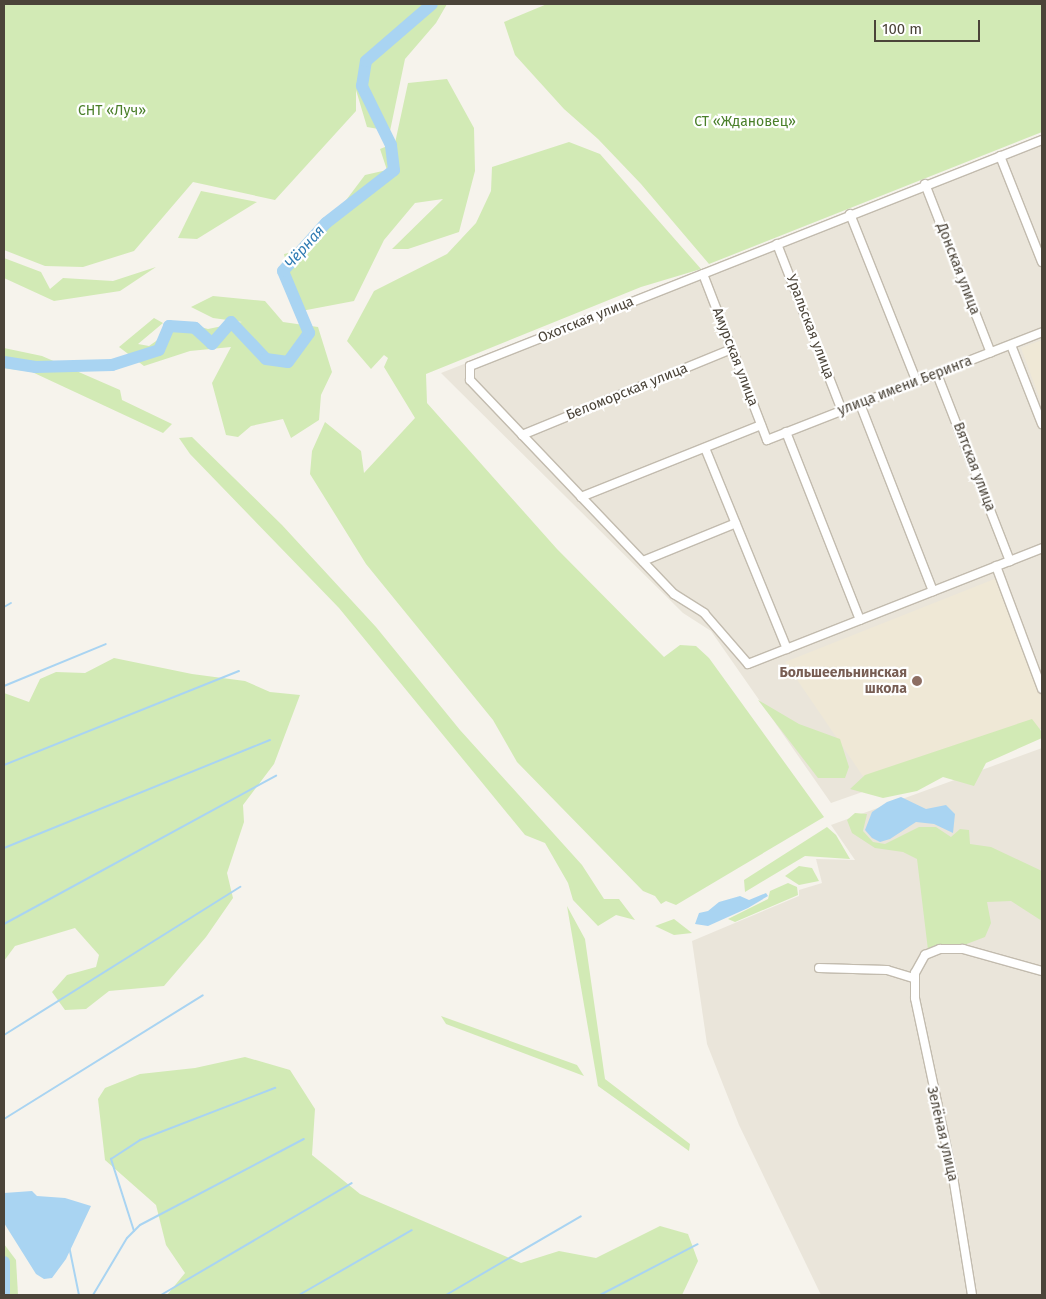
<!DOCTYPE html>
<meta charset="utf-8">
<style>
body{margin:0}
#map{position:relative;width:1046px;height:1299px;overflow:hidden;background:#f6f3ec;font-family:"Fira Sans",sans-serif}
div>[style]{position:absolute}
.residential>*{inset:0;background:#eae5da}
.education>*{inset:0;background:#efe8d6}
.green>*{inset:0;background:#d2eab5}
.water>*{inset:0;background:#a9d4f2}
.stream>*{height:2px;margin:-1px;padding:0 1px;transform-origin:1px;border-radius:1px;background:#a9d4f2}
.river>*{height:12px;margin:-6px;padding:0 6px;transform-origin:6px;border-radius:6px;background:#a9d4f2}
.roads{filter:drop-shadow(1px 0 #c2bbae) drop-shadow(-1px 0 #c2bbae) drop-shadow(0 1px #c2bbae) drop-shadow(0 -1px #c2bbae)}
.minor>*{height:8px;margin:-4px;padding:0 4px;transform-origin:4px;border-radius:4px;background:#fff}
.dots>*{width:14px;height:14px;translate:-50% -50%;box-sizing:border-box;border:2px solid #fff;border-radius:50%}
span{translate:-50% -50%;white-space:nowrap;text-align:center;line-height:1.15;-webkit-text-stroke:4.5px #fff;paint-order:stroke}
.park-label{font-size:14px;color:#4a7f2a}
.street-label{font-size:14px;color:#4b4439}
.education-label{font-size:14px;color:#785e54;font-weight:700}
.right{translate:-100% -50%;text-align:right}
.water-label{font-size:15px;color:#2e7ab2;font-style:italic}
.frame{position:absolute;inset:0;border:5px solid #4b4439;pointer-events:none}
.scale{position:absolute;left:874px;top:20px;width:106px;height:22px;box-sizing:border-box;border:2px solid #4b4439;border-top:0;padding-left:6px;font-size:15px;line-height:18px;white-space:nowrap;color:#4b4439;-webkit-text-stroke:4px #fff;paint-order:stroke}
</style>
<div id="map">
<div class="residential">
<i style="clip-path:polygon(1042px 137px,1042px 729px,831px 803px,711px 631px,683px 613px,441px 373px)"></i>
<i style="clip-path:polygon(1042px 748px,1042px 1295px,821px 1295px,739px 1125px,707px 1044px,692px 941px,799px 896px,799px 890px,822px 883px,816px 859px,855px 860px,831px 825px)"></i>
</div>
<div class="education">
<i style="clip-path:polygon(1042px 340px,1042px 405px,1021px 348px)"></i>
<i style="clip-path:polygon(997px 578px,1042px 699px,1042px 727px,871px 788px,785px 662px)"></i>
</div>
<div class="green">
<i style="clip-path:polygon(4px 4px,447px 4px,436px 23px,405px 59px,390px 131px,367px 127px,356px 90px,356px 111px,275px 200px,193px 182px,134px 251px,83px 267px,45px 266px,4px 250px)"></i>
<i style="clip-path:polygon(547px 4px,1042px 4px,1042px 132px,709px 264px,641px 184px,598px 139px,564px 109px,515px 55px,504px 22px)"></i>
<i style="clip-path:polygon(447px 79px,474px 128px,475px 171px,459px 232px,408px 249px,392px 249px,443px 199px,415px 203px,384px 240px,354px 301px,296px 312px,284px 254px,310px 248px,365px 175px,387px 170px,380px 149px,395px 143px,408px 83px)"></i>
<i style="clip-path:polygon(569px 142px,600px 154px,701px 269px,641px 287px,426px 374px,427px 403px,557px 549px,664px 657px,680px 645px,696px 646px,709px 658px,824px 817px,676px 905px,666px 901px,661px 904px,655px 896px,643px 891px,517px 762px,493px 720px,366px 564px,310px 474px,312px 451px,325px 422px,361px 451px,364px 473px,415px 418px,384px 367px,388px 358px,384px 355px,371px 369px,347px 341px,374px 291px,447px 254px,476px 223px,491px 191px,492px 167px)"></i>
<i style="clip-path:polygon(201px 191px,257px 202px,197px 239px,178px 238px)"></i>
<i style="clip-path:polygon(4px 258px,41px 272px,50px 289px,63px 278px,113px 281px,156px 267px,120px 291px,54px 301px,4px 278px)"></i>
<i style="clip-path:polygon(213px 296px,265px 301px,283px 322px,318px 327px,332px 372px,321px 395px,319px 420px,291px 438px,283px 419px,251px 426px,238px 437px,226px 435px,212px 383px,231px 347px,190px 351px,144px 366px,119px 347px,154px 318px,163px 323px,138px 344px,149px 346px,183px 322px,208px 329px,242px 322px,213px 318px,191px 307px)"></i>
<i style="clip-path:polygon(4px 348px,42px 356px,120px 390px,122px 400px,172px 424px,163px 433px,32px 372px,4px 368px)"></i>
<i style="clip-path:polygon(192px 437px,282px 525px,376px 627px,460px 730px,582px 865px,604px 899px,619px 899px,635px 920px,616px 915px,598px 926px,573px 900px,568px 883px,545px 843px,525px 835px,339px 608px,190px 454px,179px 438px)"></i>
<i style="clip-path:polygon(114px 658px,192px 674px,245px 681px,270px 692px,300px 695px,274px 764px,243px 805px,244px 822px,227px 873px,233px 898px,206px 937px,164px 986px,109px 991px,86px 1009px,65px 1010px,52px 992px,67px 975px,96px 967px,99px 955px,75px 928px,15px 946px,4px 961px,4px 693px,29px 702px,40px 679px,56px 672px,85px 673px)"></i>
<i style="clip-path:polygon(758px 700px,799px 724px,840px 739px,849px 767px,845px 778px,818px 778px)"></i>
<i style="clip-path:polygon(1032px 719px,1042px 732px,1042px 738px,986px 763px,974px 786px,943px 777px,917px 791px,883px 798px,850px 789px,865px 775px)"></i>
<i style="clip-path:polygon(855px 813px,867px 814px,863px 831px,873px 842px,885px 844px,919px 827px,936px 827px,951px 837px,960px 829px,969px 830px,970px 844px,991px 847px,1042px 871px,1042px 921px,1011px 901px,987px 902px,991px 923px,985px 937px,964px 945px,938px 945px,928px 950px,917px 859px,903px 852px,875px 848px,852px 833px,847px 820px)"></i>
<i style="clip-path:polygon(827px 827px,836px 835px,850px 859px,805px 856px,745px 892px,744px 880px)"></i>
<i style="clip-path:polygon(799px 866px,812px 868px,819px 881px,799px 885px,785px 876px)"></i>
<i style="clip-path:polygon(788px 883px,797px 887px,798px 895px,735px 922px,728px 919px,768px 899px,770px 891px)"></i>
<i style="clip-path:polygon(567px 906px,585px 939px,605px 1079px,690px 1144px,689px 1151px,598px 1086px)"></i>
<i style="clip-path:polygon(674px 919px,692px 933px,674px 935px,655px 926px)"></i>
<i style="clip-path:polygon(441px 1016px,577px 1065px,584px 1076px,446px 1024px)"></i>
<i style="clip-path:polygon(245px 1057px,290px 1070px,315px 1109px,312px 1155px,360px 1194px,521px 1263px,559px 1251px,596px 1258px,660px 1226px,688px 1234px,698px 1261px,682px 1295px,167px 1295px,185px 1273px,166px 1245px,156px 1205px,105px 1160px,98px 1099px,105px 1088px,140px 1074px,195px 1068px)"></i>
<i style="clip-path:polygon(4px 1244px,16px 1260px,18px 1295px,4px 1295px)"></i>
</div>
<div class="water">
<i style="clip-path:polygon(901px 797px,926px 809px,946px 805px,955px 814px,953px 833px,934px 824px,916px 822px,890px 839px,880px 842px,872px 838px,865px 830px,872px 812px,887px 802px)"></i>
<i style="clip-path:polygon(766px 893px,768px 896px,748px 908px,708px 926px,695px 924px,699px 913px,708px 911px,719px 902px,740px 896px,749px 900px)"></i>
<i style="clip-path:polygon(32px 1191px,37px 1196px,65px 1198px,91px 1206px,66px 1259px,52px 1278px,44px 1279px,36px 1274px,4px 1223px,4px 1193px)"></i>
</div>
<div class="stream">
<i style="left:4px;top:607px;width:8px;rotate:-30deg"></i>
<i style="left:4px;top:686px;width:110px;rotate:-22.4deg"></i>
<i style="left:4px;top:765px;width:253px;rotate:-21.8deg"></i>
<i style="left:4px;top:848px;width:287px;rotate:-22.1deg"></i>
<i style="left:4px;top:924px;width:310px;rotate:-28.6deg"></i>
<i style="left:4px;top:1035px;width:279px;rotate:-32.1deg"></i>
<i style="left:4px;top:1119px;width:234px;rotate:-31.9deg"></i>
<i style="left:134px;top:1231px;width:76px;rotate:-107.7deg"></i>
<i style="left:111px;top:1159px;width:35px;rotate:-33deg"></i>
<i style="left:140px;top:1140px;width:145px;rotate:-21.1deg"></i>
<i style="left:69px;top:1246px;width:50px;rotate:78.5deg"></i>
<i style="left:93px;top:1295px;width:66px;rotate:-59.2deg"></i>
<i style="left:127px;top:1238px;width:18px;rotate:-45deg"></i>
<i style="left:140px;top:1225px;width:185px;rotate:-27.7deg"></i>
<i style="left:161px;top:1295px;width:221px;rotate:-30.4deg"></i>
<i style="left:299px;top:1295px;width:130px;rotate:-29.9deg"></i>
<i style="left:446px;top:1295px;width:156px;rotate:-30.3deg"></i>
<i style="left:600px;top:1295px;width:110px;rotate:-27.5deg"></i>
</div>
<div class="river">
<i style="left:4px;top:362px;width:32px;rotate:9deg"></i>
<i style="left:36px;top:367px;width:76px;rotate:-1.5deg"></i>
<i style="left:112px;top:365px;width:49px;rotate:-17.7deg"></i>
<i style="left:159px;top:350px;width:26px;rotate:-67deg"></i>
<i style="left:169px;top:326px;width:26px;rotate:4deg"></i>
<i style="left:195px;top:328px;width:23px;rotate:43deg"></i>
<i style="left:212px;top:344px;width:29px;rotate:-49deg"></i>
<i style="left:231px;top:322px;width:51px;rotate:46.6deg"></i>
<i style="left:266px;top:359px;width:22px;rotate:8deg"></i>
<i style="left:288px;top:362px;width:36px;rotate:-54deg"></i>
<i style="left:309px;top:333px;width:67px;rotate:-112.8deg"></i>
<i style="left:283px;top:271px;width:64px;rotate:-48.1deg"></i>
<i style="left:326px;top:223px;width:86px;rotate:-37.9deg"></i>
<i style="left:394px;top:170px;width:25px;rotate:-97deg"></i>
<i style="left:391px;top:145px;width:66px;rotate:-116.2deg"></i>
<i style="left:362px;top:86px;width:25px;rotate:-81deg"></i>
<i style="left:366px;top:61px;width:87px;rotate:-40.8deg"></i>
<i style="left:4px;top:1262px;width:33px;rotate:90deg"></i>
</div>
<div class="roads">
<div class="minor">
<i style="left:1042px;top:140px;width:615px;rotate:158.44deg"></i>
<i style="left:470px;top:366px;width:14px;rotate:90deg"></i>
<i style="left:470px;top:380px;width:296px;rotate:46.4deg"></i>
<i style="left:674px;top:594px;width:36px;rotate:32deg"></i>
<i style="left:704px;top:613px;width:67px;rotate:49.2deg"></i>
<i style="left:748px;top:664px;width:316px;rotate:-21.5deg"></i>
<i style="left:1000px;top:156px;width:114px;rotate:68.4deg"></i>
<i style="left:925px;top:184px;width:181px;rotate:68.7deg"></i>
<i style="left:850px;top:214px;width:181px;rotate:68.3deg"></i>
<i style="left:777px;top:244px;width:179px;rotate:68.7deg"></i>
<i style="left:703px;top:274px;width:178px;rotate:68.9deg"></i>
<i style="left:767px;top:440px;width:295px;rotate:-21.4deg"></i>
<i style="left:1011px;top:345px;width:85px;rotate:68.6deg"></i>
<i style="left:937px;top:374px;width:201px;rotate:68.7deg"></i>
<i style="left:860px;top:404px;width:201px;rotate:68.7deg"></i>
<i style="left:786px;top:432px;width:202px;rotate:68.5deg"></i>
<i style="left:522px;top:435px;width:227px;rotate:-22.3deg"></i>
<i style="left:705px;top:448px;width:217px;rotate:67.8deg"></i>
<i style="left:581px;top:497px;width:194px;rotate:-21.8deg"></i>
<i style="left:643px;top:561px;width:100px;rotate:-22.2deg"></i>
<i style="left:996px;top:566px;width:131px;rotate:69.5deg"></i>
<i style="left:819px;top:968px;width:68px;rotate:1.7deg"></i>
<i style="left:887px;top:970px;width:28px;rotate:17deg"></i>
<i style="left:972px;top:1295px;width:120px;rotate:-99.1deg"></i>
<i style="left:953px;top:1177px;width:183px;rotate:-102deg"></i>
<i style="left:915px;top:998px;width:25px;rotate:-90deg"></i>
<i style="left:915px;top:973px;width:21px;rotate:-61deg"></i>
<i style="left:925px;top:955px;width:16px;rotate:-22deg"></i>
<i style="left:940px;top:949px;width:23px"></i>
<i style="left:963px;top:949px;width:82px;rotate:15.6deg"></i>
</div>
</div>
<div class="dots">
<i style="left:917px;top:681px;background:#8d6e63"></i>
</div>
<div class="park-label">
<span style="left:112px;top:111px">СНТ «Луч»</span>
<span style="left:745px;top:122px">СТ «Ждановец»</span>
</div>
<div class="street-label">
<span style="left:958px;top:269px;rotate:69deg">Донская улица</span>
<span style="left:586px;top:320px;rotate:-22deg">Охотская улица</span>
<span style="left:810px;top:327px;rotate:69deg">Уральская улица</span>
<span style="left:735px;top:357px;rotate:69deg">Амурская улица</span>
<span style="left:905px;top:386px;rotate:-21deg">улица имени Беринга</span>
<span style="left:627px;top:392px;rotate:-22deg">Беломорская улица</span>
<span style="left:974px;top:467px;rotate:69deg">Вятская улица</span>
<span style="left:942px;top:1134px;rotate:77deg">Зелёная улица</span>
</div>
<div class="education-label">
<span class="right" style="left:907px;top:681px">Большеельнинская<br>школа</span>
</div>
<div class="water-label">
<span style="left:305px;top:247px;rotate:-48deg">Чёрная</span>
</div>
<div class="frame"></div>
<div class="scale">100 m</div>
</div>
